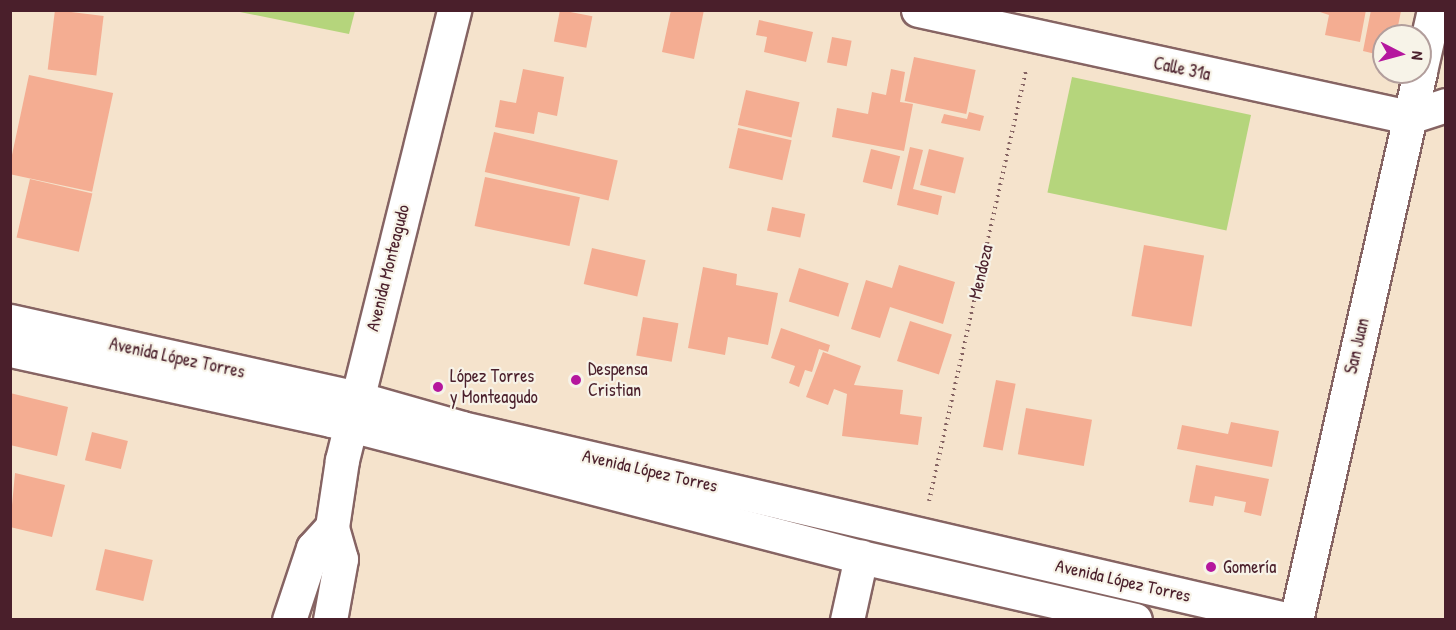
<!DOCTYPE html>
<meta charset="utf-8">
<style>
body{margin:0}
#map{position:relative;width:1456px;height:630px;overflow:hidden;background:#f5e3cc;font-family:"Patrick Hand",sans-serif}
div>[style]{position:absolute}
.green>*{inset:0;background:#b5d57c;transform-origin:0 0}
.building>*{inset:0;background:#f4ad92;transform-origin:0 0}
.path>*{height:4px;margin-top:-2px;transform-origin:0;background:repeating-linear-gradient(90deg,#866463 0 1.5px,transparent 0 6px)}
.roads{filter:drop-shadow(2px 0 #866463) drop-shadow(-2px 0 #866463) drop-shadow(0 2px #866463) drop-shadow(0 -2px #866463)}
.minor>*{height:33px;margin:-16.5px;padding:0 16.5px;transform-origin:16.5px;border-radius:16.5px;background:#fff}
.secondary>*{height:33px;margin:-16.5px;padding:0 16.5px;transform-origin:16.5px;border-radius:16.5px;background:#fff}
.dots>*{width:16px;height:16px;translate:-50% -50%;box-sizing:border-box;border:3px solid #f7f3e8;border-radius:50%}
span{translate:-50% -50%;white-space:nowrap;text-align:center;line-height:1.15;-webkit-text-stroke:4.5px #f7f3e8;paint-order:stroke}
.street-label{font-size:18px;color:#4a1f2b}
.poi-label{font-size:18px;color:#4a1f2b}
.left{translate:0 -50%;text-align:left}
.frame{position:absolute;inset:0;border:12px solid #4a1f2b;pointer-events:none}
.north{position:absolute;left:1372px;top:24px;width:60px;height:60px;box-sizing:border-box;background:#f7f3e8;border:2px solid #b29e9c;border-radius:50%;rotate:96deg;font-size:16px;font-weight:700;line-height:24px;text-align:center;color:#4a1f2b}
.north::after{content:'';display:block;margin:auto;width:21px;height:27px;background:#b5179e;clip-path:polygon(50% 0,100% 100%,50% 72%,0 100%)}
</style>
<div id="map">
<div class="green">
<i style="clip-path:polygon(235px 11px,355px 11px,349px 34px)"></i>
<i style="left:1072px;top:77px;width:183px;height:118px;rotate:12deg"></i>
</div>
<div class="building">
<i style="left:55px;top:10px;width:49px;height:60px;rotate:7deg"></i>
<i style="left:560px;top:10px;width:33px;height:32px;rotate:11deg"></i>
<i style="clip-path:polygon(671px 10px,704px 10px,694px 59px,662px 52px)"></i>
<i style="clip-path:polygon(1314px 10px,1366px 10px,1360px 42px,1325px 35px,1329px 15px)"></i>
<i style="clip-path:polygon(1371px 10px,1401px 11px,1396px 36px,1384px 36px,1384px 56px,1363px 51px)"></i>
<i style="clip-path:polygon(759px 20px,813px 32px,806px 62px,764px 52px,767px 37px,756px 35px)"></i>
<i style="left:832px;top:37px;width:20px;height:26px;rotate:11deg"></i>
<i style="left:914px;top:57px;width:63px;height:45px;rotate:12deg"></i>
<i style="clip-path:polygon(523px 69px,564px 77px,557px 116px,538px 112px,534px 134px,495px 127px,500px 100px,516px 103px)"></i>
<i style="clip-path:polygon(891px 69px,905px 72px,900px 102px,913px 104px,904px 151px,832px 137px,837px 108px,868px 114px,872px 92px,886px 95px)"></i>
<i style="left:29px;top:75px;width:86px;height:101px;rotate:12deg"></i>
<i style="left:746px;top:90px;width:55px;height:36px;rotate:13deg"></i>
<i style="clip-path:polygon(969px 112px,984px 116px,980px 131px,941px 123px,944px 114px,967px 119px)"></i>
<i style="left:738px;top:128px;width:55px;height:41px;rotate:13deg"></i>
<i style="left:494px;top:132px;width:127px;height:41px;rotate:13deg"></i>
<i style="clip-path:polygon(910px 147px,923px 150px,913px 189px,942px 196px,938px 215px,897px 205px)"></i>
<i style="left:871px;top:149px;width:30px;height:34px;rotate:14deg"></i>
<i style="left:929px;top:149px;width:36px;height:37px;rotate:14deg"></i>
<i style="left:485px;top:177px;width:97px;height:50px;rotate:12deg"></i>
<i style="left:30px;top:179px;width:64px;height:60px;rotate:13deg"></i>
<i style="left:772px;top:207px;width:34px;height:24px;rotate:12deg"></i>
<i style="left:1144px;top:245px;width:61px;height:72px;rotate:10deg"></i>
<i style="left:592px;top:248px;width:55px;height:37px;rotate:13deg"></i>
<i style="clip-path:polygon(899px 265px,955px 282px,943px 324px,890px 307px,880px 338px,851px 329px,866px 280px,892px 288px)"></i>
<i style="clip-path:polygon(703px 267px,737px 274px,736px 285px,778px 293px,768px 345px,728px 337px,725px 355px,688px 348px)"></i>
<i style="left:799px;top:268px;width:52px;height:35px;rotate:17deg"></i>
<i style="left:643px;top:317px;width:36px;height:39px;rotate:10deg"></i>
<i style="left:910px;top:321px;width:44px;height:42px;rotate:18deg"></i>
<i style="clip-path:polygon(781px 328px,830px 345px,828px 352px,819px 349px,812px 372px,805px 370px,799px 387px,789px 383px,795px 366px,771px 358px)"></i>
<i style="clip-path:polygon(823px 352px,861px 366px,854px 385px,903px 390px,900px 414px,922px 417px,918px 445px,842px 436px,847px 394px,834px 389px,828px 405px,806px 397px)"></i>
<i style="left:996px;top:380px;width:20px;height:68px;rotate:11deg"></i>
<i style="clip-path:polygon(10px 393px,68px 407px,57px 456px,10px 445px)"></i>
<i style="left:1026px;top:408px;width:67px;height:47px;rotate:10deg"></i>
<i style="clip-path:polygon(1231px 422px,1279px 431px,1272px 467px,1177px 449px,1182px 425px,1228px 434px)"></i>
<i style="left:92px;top:432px;width:37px;height:29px;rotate:14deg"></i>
<i style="clip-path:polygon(1196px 465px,1269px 479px,1261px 516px,1244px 512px,1246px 502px,1215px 496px,1213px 506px,1189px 502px)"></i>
<i style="clip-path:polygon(15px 473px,65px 485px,52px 537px,10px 527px)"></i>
<i style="left:105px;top:549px;width:49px;height:42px;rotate:13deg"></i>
</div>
<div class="path">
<i style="left:929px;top:501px;width:443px;rotate:-77.3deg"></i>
</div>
<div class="roads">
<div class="minor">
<i style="left:918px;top:10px;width:503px;rotate:12.29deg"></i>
<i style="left:1409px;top:117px;width:39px;rotate:-18deg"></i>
<i style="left:1420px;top:71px;width:63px;rotate:-77.1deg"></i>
<i style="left:847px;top:620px;width:65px;rotate:-77.5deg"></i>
<i style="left:1296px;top:620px;width:562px;rotate:-77.25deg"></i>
</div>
<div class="secondary">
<i style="left:10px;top:321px;width:355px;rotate:12.5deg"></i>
<i style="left:357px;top:398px;width:109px;rotate:15.9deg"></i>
<i style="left:462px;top:428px;width:850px;rotate:13.06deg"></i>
<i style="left:10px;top:350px;width:329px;rotate:12.3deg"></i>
<i style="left:331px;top:420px;width:547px;rotate:14.49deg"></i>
<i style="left:861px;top:557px;width:281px;rotate:12.9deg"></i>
<i style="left:289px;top:620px;width:76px;rotate:-71.6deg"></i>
<i style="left:313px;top:548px;width:28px;rotate:-48deg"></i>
<i style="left:330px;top:620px;width:62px;rotate:-79.8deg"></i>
<i style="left:341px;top:559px;width:33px;rotate:-106deg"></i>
<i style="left:332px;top:527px;width:68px;rotate:-81.5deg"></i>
<i style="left:342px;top:460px;width:464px;rotate:-76deg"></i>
</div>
</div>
<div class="dots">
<i style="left:576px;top:380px;background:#b5179e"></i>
<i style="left:438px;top:387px;background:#b5179e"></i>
<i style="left:1211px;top:567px;background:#b5179e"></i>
</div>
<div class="street-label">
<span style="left:1182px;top:69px;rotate:12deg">Calle 31a</span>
<span style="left:388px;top:268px;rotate:-76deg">Avenida Monteagudo</span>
<span style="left:981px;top:272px;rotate:-77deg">Mendoza</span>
<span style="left:1357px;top:346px;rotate:-77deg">San Juan</span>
<span style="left:177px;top:358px;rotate:12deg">Avenida López Torres</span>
<span style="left:650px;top:471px;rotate:13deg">Avenida López Torres</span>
<span style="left:1123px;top:581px;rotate:13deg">Avenida López Torres</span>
</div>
<div class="poi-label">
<span class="left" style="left:588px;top:380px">Despensa<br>Cristian</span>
<span class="left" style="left:450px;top:387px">López Torres<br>y Monteagudo</span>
<span class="left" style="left:1223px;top:567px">Gomería</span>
</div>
<div class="frame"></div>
<div class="north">N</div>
</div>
